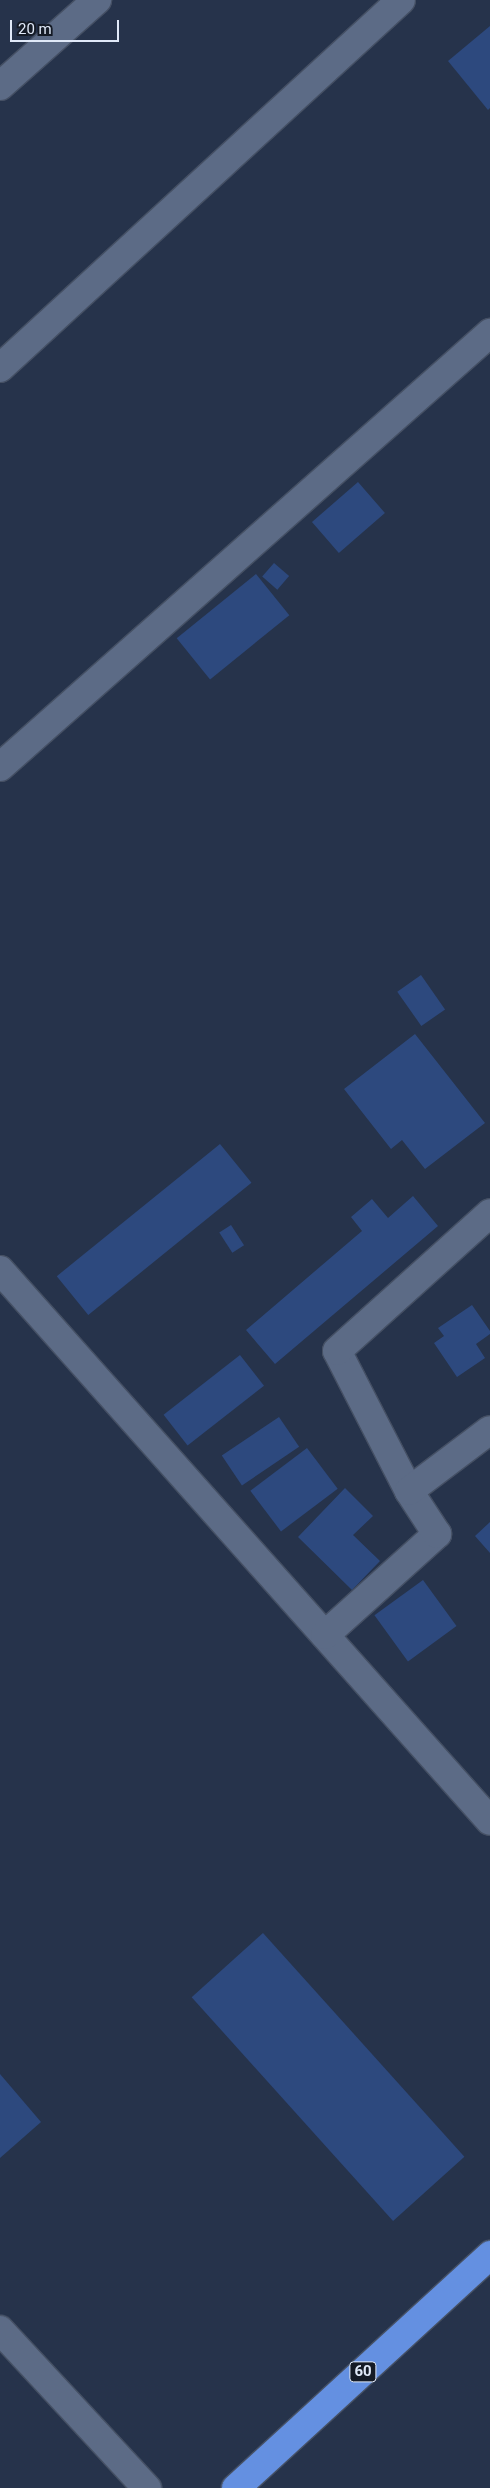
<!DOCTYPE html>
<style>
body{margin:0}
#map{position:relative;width:490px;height:2488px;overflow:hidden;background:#26334b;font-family:Roboto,sans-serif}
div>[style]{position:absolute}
.building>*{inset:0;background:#2d497e;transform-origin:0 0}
.roads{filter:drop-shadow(1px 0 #455064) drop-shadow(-1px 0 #455064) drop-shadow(0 1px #455064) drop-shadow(0 -1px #455064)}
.minor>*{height:28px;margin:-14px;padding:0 14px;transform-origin:14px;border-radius:14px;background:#5c6b86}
.highway>*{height:28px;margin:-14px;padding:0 14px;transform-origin:14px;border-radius:14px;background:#6490e1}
span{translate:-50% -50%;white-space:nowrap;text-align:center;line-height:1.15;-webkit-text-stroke:4px #151b26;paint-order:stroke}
.shield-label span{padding:1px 4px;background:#151b26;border:1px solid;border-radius:4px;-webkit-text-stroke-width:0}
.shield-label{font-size:15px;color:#e0e9f8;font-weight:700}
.scale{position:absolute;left:10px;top:20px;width:109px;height:22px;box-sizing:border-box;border:2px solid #e0e9f8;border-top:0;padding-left:6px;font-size:15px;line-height:18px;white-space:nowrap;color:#e0e9f8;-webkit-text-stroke:4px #151b26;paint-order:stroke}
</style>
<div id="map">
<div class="building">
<i style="clip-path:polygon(490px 26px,490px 108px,488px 110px,448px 61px)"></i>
<i style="left:358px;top:482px;width:41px;height:61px;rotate:49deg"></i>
<i style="left:274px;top:563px;width:20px;height:18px;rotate:41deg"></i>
<i style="left:256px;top:574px;width:53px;height:102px;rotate:51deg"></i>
<i style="left:421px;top:975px;width:42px;height:29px;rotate:55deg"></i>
<i style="clip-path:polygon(415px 1034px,485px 1123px,425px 1169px,402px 1140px,391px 1149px,344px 1089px)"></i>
<i style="left:220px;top:1144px;width:50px;height:210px;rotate:51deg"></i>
<i style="clip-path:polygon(413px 1196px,438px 1226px,275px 1364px,246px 1330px,362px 1231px,351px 1217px,372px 1199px,388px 1218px)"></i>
<i style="left:231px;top:1225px;width:24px;height:14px;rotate:57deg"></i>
<i style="clip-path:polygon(472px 1305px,490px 1331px,490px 1334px,476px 1344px,485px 1358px,457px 1377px,434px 1343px,444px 1336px,438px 1328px)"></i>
<i style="left:240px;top:1355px;width:39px;height:97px;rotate:52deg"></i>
<i style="left:279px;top:1417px;width:36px;height:69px;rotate:56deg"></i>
<i style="left:307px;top:1448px;width:51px;height:71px;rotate:53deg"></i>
<i style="clip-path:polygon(345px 1488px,373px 1516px,353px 1535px,380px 1561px,352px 1590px,298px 1537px)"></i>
<i style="clip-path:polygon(490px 1522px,490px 1553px,475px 1536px)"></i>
<i style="left:423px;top:1580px;width:57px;height:60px;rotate:54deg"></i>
<i style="left:263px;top:1933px;width:301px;height:96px;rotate:48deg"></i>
<i style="clip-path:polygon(0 2074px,41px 2122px,0 2158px)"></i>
</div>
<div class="roads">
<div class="minor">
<i style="left:0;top:86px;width:130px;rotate:-41.6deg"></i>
<i style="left:0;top:368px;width:544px;rotate:-42.54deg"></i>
<i style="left:0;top:767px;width:655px;rotate:-41.53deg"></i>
<i style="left:0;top:1270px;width:737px;rotate:48.35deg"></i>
<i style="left:409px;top:1491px;width:157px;rotate:-117.2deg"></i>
<i style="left:337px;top:1351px;width:206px;rotate:-42deg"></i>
<i style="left:325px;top:1635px;width:151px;rotate:-42deg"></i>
<i style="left:437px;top:1534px;width:51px;rotate:-123.1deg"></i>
<i style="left:409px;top:1491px;width:101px;rotate:-37deg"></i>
<i style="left:0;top:2330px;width:216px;rotate:47.1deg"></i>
</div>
<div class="highway">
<i style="left:236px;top:2488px;width:345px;rotate:-42.5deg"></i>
</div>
</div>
<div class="shield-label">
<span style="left:363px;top:2372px">60</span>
</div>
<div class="scale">20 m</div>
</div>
